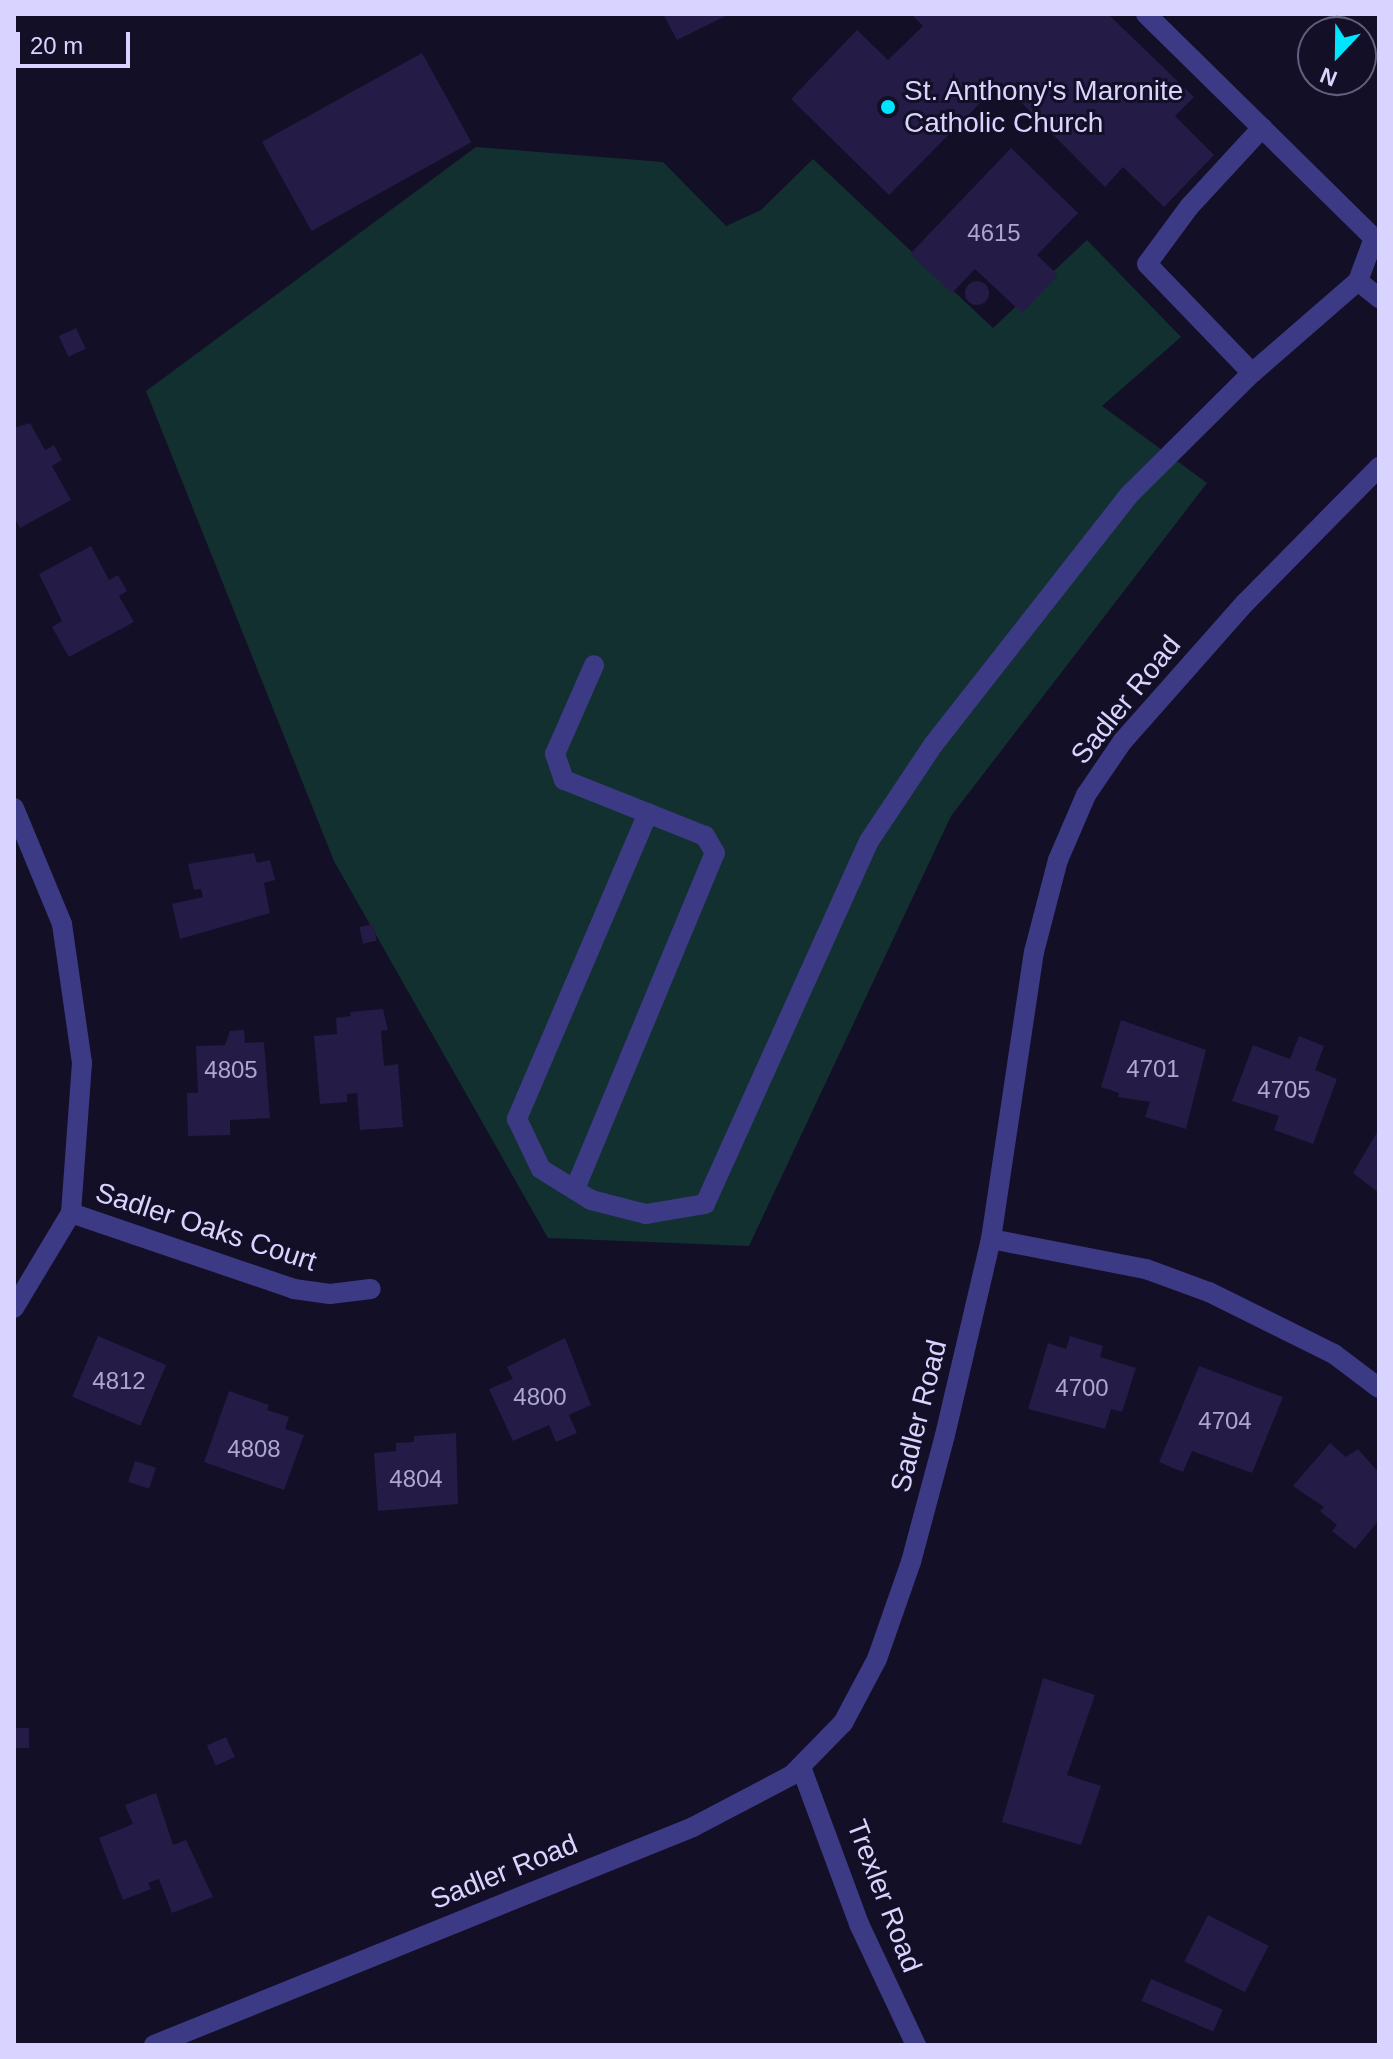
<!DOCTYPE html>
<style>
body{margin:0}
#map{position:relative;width:1393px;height:2059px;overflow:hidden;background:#130f26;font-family:Helvetica,sans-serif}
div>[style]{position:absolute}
.green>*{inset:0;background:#12302f}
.building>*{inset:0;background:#241b47;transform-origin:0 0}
.round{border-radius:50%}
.minor>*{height:20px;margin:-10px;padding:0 10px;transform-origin:10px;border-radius:10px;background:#3d3a85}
.dots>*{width:22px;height:22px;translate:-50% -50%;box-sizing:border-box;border:4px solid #130f26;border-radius:50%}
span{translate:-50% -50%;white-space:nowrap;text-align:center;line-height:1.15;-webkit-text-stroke:6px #130f26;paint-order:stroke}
.number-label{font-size:24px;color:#aca6d1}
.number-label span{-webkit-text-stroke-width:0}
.poi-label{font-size:28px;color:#d9d4ff}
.left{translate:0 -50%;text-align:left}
.street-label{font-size:28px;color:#d9d4ff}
.frame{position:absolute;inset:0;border:16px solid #d9d4ff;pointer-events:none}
.north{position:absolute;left:1297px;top:16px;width:80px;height:80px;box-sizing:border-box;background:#130f26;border:2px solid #625e7d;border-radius:50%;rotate:202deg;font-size:22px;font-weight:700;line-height:32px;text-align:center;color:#d9d4ff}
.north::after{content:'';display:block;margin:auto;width:28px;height:36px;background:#00e5ff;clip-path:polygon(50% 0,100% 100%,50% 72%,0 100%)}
.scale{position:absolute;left:16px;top:32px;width:114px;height:36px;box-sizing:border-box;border:4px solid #d9d4ff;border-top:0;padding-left:10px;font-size:24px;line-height:28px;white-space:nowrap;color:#d9d4ff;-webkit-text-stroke:6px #130f26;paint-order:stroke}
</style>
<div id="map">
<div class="green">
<i style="clip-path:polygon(476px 147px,663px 162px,726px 226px,761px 210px,813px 159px,993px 328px,1087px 240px,1181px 337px,1102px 406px,1207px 483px,951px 816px,749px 1246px,548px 1238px,334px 861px,146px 391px)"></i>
</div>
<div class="building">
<i style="clip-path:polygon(663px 14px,730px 14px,677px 40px)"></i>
<i style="clip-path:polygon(911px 14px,1108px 14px,1194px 97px,1175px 116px,1214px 155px,1164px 207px,1123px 167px,1105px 187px,1001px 82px,889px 195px,791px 99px,857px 30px,888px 60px,923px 26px)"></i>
<i style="left:422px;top:53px;width:102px;height:183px;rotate:61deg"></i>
<i style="clip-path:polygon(1011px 148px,1078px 213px,1037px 255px,1058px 275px,1022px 313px,975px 269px,952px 293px,910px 254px)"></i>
<i class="round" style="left:965px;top:281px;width:24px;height:24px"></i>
<i style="left:76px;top:328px;width:23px;height:19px;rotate:65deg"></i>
<i style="clip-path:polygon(30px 423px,45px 450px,54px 445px,62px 460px,52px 466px,71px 500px,20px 528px,14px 517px,14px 428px)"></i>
<i style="clip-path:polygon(91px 546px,109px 580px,118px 575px,127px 591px,119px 596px,134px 622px,69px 657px,52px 627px,62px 621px,39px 574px)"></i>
<i style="clip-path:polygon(254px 853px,257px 863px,270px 860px,275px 880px,264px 883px,270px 913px,180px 939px,172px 904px,203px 897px,201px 889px,194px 890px,188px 864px)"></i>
<i style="left:373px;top:924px;width:17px;height:14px;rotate:77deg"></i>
<i style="clip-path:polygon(383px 1009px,388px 1030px,381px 1031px,384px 1066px,398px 1064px,403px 1127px,360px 1130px,357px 1093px,347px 1094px,347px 1102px,320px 1104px,314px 1036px,337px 1034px,336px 1018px,351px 1016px,350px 1012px)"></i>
<i style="clip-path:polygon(1121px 1020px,1206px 1050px,1186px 1129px,1145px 1117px,1150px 1102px,1118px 1097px,1119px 1093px,1101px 1087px)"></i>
<i style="clip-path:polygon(244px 1030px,245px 1043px,264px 1042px,270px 1118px,230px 1120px,230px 1135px,188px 1136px,187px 1093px,198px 1093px,196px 1046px,225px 1045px,230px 1031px)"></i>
<i style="clip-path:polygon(1299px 1036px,1324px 1046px,1315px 1070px,1337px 1079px,1313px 1144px,1274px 1130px,1279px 1116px,1232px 1101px,1253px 1045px,1290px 1059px)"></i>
<i style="clip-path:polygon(1379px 1129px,1379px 1193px,1353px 1173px)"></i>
<i style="left:98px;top:1336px;width:74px;height:66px;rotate:23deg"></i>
<i style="clip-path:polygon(1070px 1336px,1103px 1346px,1100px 1357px,1136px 1368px,1122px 1412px,1111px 1409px,1105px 1429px,1028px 1409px,1048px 1343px,1066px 1349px)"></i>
<i style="clip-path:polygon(565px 1338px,591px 1405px,569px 1415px,577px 1433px,556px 1442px,549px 1425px,513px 1441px,489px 1389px,513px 1379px,507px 1367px)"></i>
<i style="clip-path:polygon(1199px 1366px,1283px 1397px,1252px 1473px,1192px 1451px,1183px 1472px,1159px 1462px)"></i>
<i style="clip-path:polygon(229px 1391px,269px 1405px,267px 1410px,289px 1417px,285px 1429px,304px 1435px,284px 1490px,204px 1462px)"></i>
<i style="clip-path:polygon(456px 1433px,458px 1504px,378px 1511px,374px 1453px,396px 1451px,396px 1443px,414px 1442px,414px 1436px)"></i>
<i style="clip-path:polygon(1330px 1443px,1346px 1457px,1358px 1449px,1379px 1473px,1379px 1520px,1355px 1549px,1332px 1531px,1337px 1525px,1320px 1511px,1324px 1507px,1293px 1486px)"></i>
<i style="left:135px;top:1461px;width:22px;height:22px;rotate:18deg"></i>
<i style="clip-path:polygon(1043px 1678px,1095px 1695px,1067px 1775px,1101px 1786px,1081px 1845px,1002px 1822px)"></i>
<i style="left:14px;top:1728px;width:15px;height:20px"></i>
<i style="left:226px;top:1737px;width:22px;height:21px;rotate:66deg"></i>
<i style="clip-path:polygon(156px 1793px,173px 1845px,186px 1840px,213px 1897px,172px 1913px,159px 1879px,148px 1883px,151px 1889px,123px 1900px,99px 1838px,133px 1824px,125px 1805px)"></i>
<i style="left:1208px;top:1915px;width:68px;height:52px;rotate:27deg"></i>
<i style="left:1151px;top:1979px;width:78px;height:24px;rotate:23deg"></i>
</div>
<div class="minor">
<i style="left:1146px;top:14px;width:163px;rotate:44.5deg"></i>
<i style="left:1262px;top:128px;width:157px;rotate:44.5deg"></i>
<i style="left:1374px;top:238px;width:46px;rotate:110.4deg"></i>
<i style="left:1358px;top:281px;width:140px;rotate:139deg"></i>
<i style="left:1252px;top:373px;width:151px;rotate:-133.9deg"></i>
<i style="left:1147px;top:264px;width:71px;rotate:-53.6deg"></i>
<i style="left:1189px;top:207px;width:108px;rotate:-47.3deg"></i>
<i style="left:1358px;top:281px;width:27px;rotate:39deg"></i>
<i style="left:14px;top:808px;width:126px;rotate:67.5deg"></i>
<i style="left:62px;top:924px;width:140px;rotate:81.8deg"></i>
<i style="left:82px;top:1063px;width:150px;rotate:94.2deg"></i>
<i style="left:71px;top:1213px;width:111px;rotate:121deg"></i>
<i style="left:648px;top:813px;width:333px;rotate:113.2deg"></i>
<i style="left:517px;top:1119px;width:55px;rotate:64.4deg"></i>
<i style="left:541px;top:1169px;width:59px;rotate:31.8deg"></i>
<i style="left:591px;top:1200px;width:57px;rotate:14.3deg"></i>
<i style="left:646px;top:1214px;width:60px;rotate:-9.6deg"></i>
<i style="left:705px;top:1204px;width:398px;rotate:-65.7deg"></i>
<i style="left:869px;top:841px;width:115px;rotate:-56.3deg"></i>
<i style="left:933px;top:745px;width:318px;rotate:-51.9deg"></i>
<i style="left:1129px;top:495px;width:173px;rotate:-44.8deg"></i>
<i style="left:575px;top:1189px;width:364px;rotate:-67.4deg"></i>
<i style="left:715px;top:853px;width:20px;rotate:-120deg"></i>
<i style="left:705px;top:836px;width:152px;rotate:-158.3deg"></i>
<i style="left:564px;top:780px;width:28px;rotate:-109deg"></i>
<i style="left:555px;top:754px;width:97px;rotate:-66.3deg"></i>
<i style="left:71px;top:1213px;width:236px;rotate:18.8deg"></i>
<i style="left:294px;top:1289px;width:36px;rotate:8deg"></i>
<i style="left:330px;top:1294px;width:41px;rotate:-7deg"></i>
<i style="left:991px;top:1239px;width:158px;rotate:11deg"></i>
<i style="left:1146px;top:1269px;width:67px;rotate:20.1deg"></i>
<i style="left:1209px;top:1292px;width:140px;rotate:26.4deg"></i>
<i style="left:1334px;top:1354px;width:56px;rotate:37.1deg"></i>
<i style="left:801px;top:1767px;width:167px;rotate:69.7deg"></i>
<i style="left:859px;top:1924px;width:134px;rotate:64.8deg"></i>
<i style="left:154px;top:2045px;width:581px;rotate:-22.02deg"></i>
<i style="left:693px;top:1827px;width:112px;rotate:-27.7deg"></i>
<i style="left:792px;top:1775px;width:73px;rotate:-45.6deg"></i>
<i style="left:843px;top:1723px;width:72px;rotate:-62deg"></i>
<i style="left:877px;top:1659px;width:103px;rotate:-70.7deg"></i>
<i style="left:911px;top:1562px;width:131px;rotate:-75deg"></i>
<i style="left:945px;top:1435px;width:201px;rotate:-76.8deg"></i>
<i style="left:991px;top:1239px;width:290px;rotate:-81.5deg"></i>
<i style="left:1034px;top:952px;width:95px;rotate:-75.4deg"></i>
<i style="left:1058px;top:860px;width:71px;rotate:-66.7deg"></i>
<i style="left:1086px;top:795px;width:64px;rotate:-55.8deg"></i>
<i style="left:1122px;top:742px;width:187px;rotate:-48.5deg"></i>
<i style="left:1246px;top:602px;width:190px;rotate:-45.4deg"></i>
</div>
<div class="dots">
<i style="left:888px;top:107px;background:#00e5ff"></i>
</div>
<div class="number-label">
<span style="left:994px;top:233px">4615</span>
<span style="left:1153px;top:1069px">4701</span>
<span style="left:231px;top:1070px">4805</span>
<span style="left:1284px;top:1090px">4705</span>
<span style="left:119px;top:1381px">4812</span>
<span style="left:1082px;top:1388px">4700</span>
<span style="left:540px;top:1397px">4800</span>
<span style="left:1225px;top:1421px">4704</span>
<span style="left:254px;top:1449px">4808</span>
<span style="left:416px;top:1479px">4804</span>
</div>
<div class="poi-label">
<span class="left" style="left:904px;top:107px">St. Anthony's Maronite<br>Catholic Church</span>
</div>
<div class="street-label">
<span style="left:1126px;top:700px;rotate:-51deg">Sadler Road</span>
<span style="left:206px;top:1227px;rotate:18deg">Sadler Oaks Court</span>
<span style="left:919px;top:1416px;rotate:-76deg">Sadler Road</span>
<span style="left:504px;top:1872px;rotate:-22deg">Sadler Road</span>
<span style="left:884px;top:1896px;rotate:69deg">Trexler Road</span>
</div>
<div class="frame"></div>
<div class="north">N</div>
<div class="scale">20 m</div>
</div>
